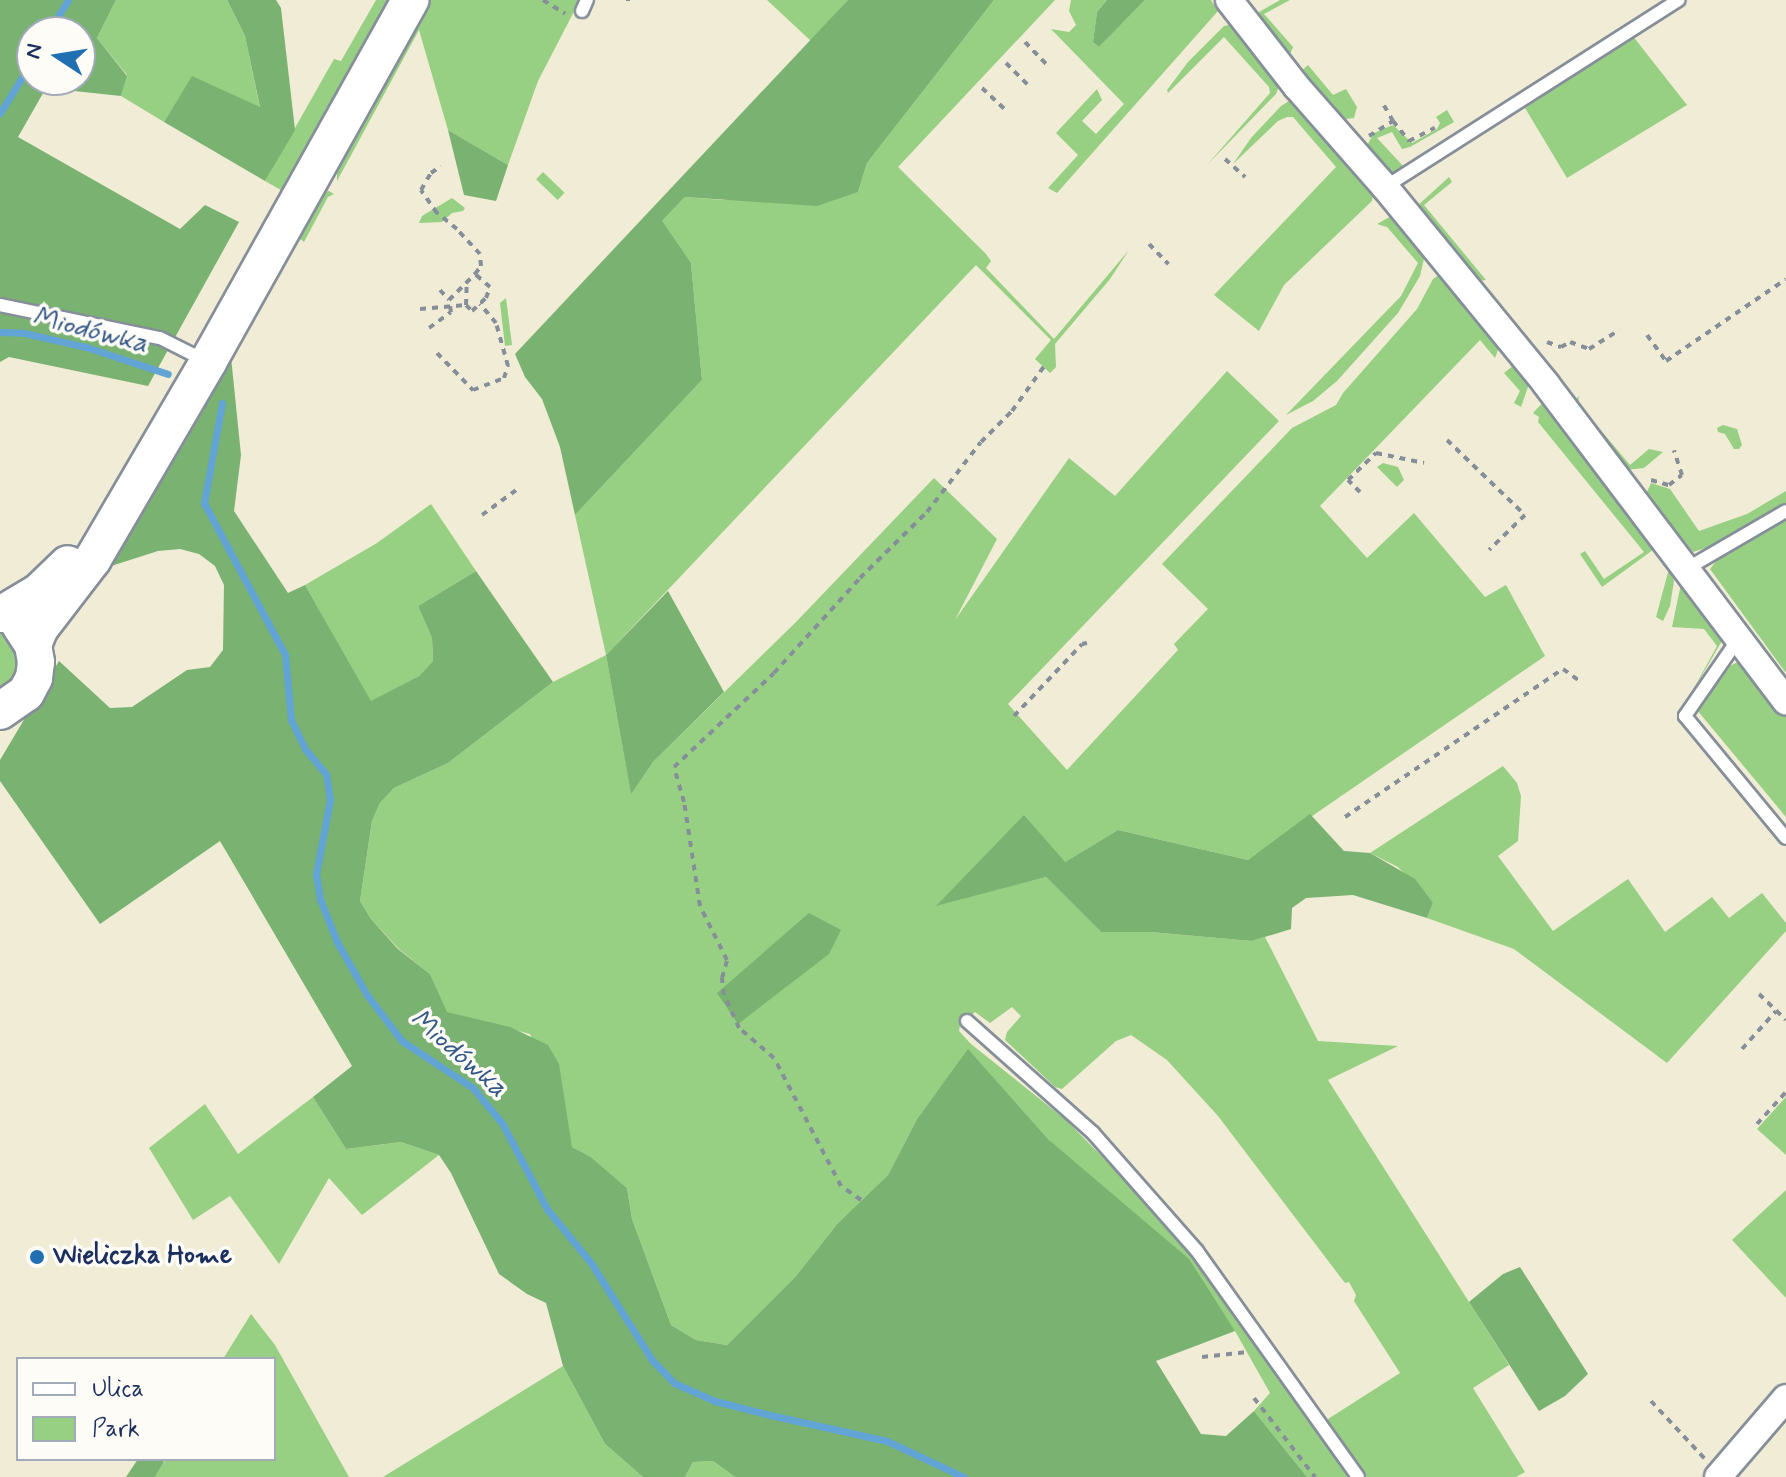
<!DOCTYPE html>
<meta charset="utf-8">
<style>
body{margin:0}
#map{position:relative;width:1786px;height:1477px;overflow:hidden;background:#f0ecd5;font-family:Mynerve,sans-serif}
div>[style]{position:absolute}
.green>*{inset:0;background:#97d083;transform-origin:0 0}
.forest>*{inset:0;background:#79b271}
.stream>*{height:7px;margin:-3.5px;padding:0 3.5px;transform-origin:3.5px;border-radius:3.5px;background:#61a4d5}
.path>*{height:4px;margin-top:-2px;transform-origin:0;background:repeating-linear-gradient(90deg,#868e9a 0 6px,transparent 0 12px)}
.roads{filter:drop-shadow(2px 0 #868e9a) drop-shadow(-2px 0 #868e9a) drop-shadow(0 2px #868e9a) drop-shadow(0 -2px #868e9a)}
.service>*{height:12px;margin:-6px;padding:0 6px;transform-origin:6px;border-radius:6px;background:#fff}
.minor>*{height:26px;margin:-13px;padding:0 13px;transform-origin:13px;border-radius:13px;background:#fff}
.secondary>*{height:36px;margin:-18px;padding:0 18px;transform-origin:18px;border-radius:18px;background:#fff}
.dots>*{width:22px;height:22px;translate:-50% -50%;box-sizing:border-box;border:4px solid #fdfcf7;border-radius:50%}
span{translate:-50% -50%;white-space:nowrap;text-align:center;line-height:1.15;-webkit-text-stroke:7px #fdfcf7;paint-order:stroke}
.poi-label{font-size:26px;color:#1b2f5e;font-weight:700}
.left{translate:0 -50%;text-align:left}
.water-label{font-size:28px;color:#345888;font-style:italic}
.legend{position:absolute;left:16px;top:1357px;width:260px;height:104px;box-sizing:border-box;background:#fdfcf7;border:2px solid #a3aaba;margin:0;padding:10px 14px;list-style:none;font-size:24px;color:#1b2f5e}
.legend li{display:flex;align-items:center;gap:16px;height:40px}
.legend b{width:40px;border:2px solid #a3aaba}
.north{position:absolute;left:16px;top:16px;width:80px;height:80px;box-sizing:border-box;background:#fdfcf7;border:2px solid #a3aaba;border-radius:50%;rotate:282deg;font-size:22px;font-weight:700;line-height:32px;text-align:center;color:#1b2f5e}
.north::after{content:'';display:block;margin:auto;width:28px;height:36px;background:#1f6fb2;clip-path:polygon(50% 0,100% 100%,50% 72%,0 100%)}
</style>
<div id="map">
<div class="green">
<i style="clip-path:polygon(116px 0,227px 0,245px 36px,260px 108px,192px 77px,164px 122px,121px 96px,127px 75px,97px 38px)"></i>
<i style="clip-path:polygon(376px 0,393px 0,286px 193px,265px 181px,334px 59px,341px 61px)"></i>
<i style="clip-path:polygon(429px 0,580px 0,538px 81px,508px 165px,448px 130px,419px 30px,337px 181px,337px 169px)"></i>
<i style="clip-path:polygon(767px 0,848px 0,811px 41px)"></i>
<i style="clip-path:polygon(994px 0,1055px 0,898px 167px,986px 254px,991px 261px,986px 268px,1054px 339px,1129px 250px,1110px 279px,1055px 344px,1056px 367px,1050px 373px,1035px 359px,1051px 340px,976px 265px,606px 655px,631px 793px,653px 762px,796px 622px,934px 478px,997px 539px,955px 620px,1069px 458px,1115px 496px,1227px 371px,1279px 421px,1008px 704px,1067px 770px,1178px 650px,1174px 644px,1208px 609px,1162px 564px,1292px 428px,1336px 405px,1343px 393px,1417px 309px,1433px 279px,1440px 274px,1500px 344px,1495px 358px,1480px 340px,1320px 506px,1367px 558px,1414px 513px,1485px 597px,1506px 585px,1545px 656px,1248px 860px,1118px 830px,1065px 862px,939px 905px,1046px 877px,1101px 932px,1150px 932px,1252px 941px,1265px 937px,1318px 1041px,1398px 1046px,1328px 1080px,1509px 1365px,1473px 1388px,1525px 1472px,1516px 1477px,1364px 1477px,1328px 1425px,1328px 1419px,1400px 1373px,1354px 1301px,1356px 1295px,1349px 1282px,1345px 1283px,1218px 1116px,1167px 1060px,1131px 1035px,1116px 1041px,1062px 1089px,1055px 1087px,1005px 1040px,1007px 1032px,1021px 1016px,1012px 1007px,990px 1023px,975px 1012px,960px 1025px,959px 1031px,971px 1044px,1066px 1120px,1137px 1192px,1192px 1255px,1352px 1477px,1307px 1477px,1254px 1411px,1270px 1393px,1235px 1331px,1049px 1140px,968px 1050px,917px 1119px,888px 1175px,838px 1223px,796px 1276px,727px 1345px,696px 1340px,671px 1325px,632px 1219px,627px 1188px,591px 1157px,572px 1147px,563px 1107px,530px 1034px,446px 1012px,430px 974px,399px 949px,371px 919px,360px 901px,372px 821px,380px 803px,394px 788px,448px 763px,553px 682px,606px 655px,575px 515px,702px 380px,691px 263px,661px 222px,685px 197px,723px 200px,858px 192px,867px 163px)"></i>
<i style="clip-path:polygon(1071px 0,1107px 0,1097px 12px,1093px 42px,1099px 47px,1145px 0,1211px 0,1218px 11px,1057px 193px,1048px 188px,1078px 155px,1056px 133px,1097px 89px,1102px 100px,1082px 121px,1096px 134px,1124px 104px,1051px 29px,1069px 32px,1076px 25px,1069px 11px)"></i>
<i style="clip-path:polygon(1280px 0,1290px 0,1264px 14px,1293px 47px,1289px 57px,1254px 15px)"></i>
<i style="clip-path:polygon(1234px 24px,1281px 81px,1276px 94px,1207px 165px,1270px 93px,1269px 87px,1224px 37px,1168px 93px,1167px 90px,1188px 62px,1224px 26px)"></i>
<i style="clip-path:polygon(1632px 35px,1687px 105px,1567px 178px,1525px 108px)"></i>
<i style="clip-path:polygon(1308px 65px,1333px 95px,1346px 89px,1357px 107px,1354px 118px,1338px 120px,1300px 72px)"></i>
<i style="clip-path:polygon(1295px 97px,1373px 187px,1373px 195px,1372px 201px,1284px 285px,1259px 331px,1214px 295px,1336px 167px,1293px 117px,1287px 117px,1278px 121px,1233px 164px,1251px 138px,1281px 106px)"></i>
<i style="clip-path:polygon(1447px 110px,1454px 122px,1410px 147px,1402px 149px,1392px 132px,1377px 138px,1405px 168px,1392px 177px,1365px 149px,1374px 133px,1393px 125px,1412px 143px,1437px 129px,1440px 123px,1436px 117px)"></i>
<i style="left:543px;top:172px;width:30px;height:10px;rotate:44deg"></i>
<i style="clip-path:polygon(1449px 177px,1452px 182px,1424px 205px,1486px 280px,1477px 281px,1416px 207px)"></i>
<i style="clip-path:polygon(329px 191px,334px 194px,328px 197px,304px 242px,299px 238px,324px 192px)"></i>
<i style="clip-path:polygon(452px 198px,465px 208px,463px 211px,452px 213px,442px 222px,419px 223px,422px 216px)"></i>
<i style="clip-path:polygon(1395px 214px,1426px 250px,1420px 276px,1398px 313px,1337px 381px,1313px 401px,1286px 415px,1401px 296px,1418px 263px,1387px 227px,1377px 224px)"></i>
<i style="clip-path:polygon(506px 298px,512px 345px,505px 346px,500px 303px)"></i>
<i style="clip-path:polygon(1514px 365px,1529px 384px,1521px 407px,1514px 403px,1520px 391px,1504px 373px)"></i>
<i style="clip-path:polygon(1579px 396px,1578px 403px,1630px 465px,1649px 449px,1663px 452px,1644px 468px,1626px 470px,1572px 404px)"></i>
<i style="clip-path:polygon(1545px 400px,1657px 547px,1602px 587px,1580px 554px,1585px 551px,1604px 579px,1644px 552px,1538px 422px,1539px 417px,1533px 413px)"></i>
<i style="clip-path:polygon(1723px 425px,1737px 429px,1742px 445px,1739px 449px,1734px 449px,1725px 434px,1718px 432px,1717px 428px)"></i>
<i style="clip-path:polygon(1383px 463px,1398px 467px,1404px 480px,1397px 487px,1377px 467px)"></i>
<i style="clip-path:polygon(1651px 483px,1670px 489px,1699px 531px,1747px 514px,1786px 491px,1786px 506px,1719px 544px,1693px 552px,1646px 494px)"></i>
<i style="clip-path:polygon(431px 504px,476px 571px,418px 606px,432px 638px,433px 661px,419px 676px,371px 702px,305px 585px,377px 543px)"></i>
<i style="clip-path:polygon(1786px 518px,1786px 673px,1710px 569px,1721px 555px)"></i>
<i style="clip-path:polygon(1670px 565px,1674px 581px,1670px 606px,1663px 621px,1656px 617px)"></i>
<i style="clip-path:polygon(1681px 584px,1726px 634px,1688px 699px,1717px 646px,1704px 629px,1672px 627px)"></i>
<i style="clip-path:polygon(0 630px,19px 647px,20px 675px,0 696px)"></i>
<i style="clip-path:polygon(1747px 657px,1786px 712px,1786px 817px,1697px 710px,1696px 706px,1730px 666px)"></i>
<i style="clip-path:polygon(1503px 766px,1517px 783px,1521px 796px,1518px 841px,1498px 856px,1553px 931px,1628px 879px,1665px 932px,1712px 897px,1729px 918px,1762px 893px,1786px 923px,1786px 931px,1667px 1063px,1514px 949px,1427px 918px,1433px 903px,1398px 867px,1370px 853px)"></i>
<i style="clip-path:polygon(313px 1097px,346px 1149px,401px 1142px,439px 1155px,362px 1215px,329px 1178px,279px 1264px,230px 1196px,193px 1220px,149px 1148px,205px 1104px,238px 1154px)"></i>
<i style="clip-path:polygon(1786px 1097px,1786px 1155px,1757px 1129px)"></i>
<i style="clip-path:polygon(1786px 1190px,1786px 1298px,1732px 1240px)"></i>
<i style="clip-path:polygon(251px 1314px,275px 1345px,349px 1477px,155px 1477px,166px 1459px,274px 1459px,274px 1359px,223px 1359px)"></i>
<i style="clip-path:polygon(563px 1366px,605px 1444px,643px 1477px,383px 1477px)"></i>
<i style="clip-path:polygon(713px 1461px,735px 1477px,685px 1477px,693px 1462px)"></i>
</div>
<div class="forest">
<i style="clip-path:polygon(evenodd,0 0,116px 0,97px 38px,127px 76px,121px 96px,46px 88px,18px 137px,180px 229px,205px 205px,239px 222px,148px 386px,9px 357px,0 362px,0 0,32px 32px,80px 32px,80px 80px,32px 80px,32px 32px)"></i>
<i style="clip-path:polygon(227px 0,276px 0,281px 8px,295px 130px,265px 181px,164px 122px,192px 76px,260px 107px,245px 36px)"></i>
<i style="clip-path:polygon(848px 0,994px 0,867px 163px,858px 192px,817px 206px,685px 197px,662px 221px,691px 263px,702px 380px,575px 515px,560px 447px,542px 399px,525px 377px,515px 354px)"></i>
<i style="clip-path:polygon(1107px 0,1145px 0,1099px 47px,1093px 42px,1097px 12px)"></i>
<i style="clip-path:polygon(448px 130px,508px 165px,496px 201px,464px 195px)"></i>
<i style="clip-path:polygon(231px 357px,241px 455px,234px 511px,288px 593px,305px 585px,371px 701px,419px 676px,433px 661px,432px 638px,418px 606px,476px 571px,553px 682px,448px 763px,394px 788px,380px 803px,372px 821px,360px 901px,371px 919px,398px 949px,430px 974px,447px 1012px,510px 1027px,548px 1045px,559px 1064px,572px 1147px,591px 1157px,627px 1188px,632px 1219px,671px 1325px,696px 1340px,727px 1345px,796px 1276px,838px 1223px,888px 1175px,917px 1119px,968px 1049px,1049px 1140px,1189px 1259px,1235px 1331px,1156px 1361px,1201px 1434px,1226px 1436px,1254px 1411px,1307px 1477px,735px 1477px,713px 1461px,693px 1462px,685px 1477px,643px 1477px,605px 1444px,563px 1366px,546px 1303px,527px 1294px,499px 1274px,451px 1173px,439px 1155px,401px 1142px,346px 1149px,313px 1097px,352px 1066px,220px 841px,100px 924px,0 781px,0 760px,59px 661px,110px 708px,132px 707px,187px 670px,210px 667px,223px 650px,224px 585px,215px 566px,199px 554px,180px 549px,158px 551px,108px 567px)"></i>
<i style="clip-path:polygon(668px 591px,724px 692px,653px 762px,631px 794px,606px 655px)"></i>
<i style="clip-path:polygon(1310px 814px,1344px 851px,1370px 853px,1415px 879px,1433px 903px,1427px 918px,1353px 895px,1306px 898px,1292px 908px,1291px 929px,1252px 941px,1150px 932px,1101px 932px,1046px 877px,936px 906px,1024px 815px,1065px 862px,1118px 830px,1248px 860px)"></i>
<i style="clip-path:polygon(809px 913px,841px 930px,829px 954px,738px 1024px,717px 993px)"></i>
<i style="clip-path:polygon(1520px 1267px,1588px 1374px,1565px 1396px,1539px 1411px,1469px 1302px,1503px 1274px)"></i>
<i style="clip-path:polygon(138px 1459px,162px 1459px,164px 1462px,155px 1477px,126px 1477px)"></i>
</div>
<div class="stream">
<i style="left:48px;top:32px;width:38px;rotate:-58deg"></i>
<i style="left:0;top:113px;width:61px;rotate:-58.4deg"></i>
<i style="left:0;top:332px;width:24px;rotate:2deg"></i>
<i style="left:24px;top:333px;width:64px;rotate:12.7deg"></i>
<i style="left:86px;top:347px;width:86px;rotate:18.2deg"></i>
<i style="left:222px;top:403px;width:102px;rotate:100.2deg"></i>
<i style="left:204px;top:503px;width:172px;rotate:61.9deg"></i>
<i style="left:285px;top:655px;width:65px;rotate:84.7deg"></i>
<i style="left:291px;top:720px;width:32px;rotate:64deg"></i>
<i style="left:305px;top:749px;width:33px;rotate:50deg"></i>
<i style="left:326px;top:774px;width:26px;rotate:81deg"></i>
<i style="left:330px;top:800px;width:75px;rotate:100.7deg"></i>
<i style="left:316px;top:874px;width:25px;rotate:81deg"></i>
<i style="left:320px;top:899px;width:46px;rotate:68.4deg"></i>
<i style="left:337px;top:942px;width:61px;rotate:60.5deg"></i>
<i style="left:367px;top:995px;width:58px;rotate:52.7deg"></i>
<i style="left:402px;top:1041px;width:85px;rotate:33.5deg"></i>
<i style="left:473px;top:1088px;width:45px;rotate:50.4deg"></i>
<i style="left:502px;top:1123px;width:97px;rotate:62.4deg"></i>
<i style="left:547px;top:1209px;width:70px;rotate:50.8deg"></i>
<i style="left:591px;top:1263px;width:115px;rotate:57.8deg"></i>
<i style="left:652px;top:1360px;width:32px;rotate:46deg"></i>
<i style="left:674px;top:1383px;width:45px;rotate:23.7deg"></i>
<i style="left:715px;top:1401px;width:57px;rotate:14.3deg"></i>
<i style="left:770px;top:1415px;width:120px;rotate:12.5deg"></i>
<i style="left:887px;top:1441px;width:85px;rotate:25.1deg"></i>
</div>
<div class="path">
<i style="left:543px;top:0;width:26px;rotate:32deg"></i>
<i style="left:628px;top:1px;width:1px;rotate:-90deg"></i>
<i style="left:1025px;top:42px;width:32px;rotate:46deg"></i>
<i style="left:1006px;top:63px;width:31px;rotate:45deg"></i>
<i style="left:982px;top:88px;width:33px;rotate:43deg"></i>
<i style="left:1393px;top:121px;width:26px;rotate:51deg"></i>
<i style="left:1409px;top:141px;width:29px;rotate:-27deg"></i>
<i style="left:1369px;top:136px;width:28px;rotate:-32deg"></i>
<i style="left:1393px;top:121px;width:20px;rotate:-120deg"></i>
<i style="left:1225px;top:159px;width:27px;rotate:42deg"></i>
<i style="left:1149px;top:244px;width:28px;rotate:46deg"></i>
<i style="left:440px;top:290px;width:13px;rotate:48deg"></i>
<i style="left:449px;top:300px;width:37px;rotate:-45deg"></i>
<i style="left:466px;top:305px;width:23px;rotate:-88deg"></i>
<i style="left:420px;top:309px;width:46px;rotate:-5deg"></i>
<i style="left:466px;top:305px;width:8px;rotate:45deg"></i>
<i style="left:472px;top:311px;width:19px;rotate:-43deg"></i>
<i style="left:486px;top:298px;width:12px;rotate:-70deg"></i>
<i style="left:490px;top:287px;width:20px;rotate:-139deg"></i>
<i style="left:475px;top:274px;width:10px;rotate:-53deg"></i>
<i style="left:481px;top:266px;width:12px;rotate:-95deg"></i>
<i style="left:480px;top:254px;width:34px;rotate:-133deg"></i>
<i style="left:457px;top:229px;width:26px;rotate:-141deg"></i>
<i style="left:437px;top:213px;width:28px;rotate:-125deg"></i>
<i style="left:421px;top:190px;width:20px;rotate:-60deg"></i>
<i style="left:431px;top:173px;width:12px;rotate:-35deg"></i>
<i style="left:429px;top:328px;width:27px;rotate:-36deg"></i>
<i style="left:451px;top:312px;width:12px;rotate:-99deg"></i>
<i style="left:1647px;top:335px;width:32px;rotate:54deg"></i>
<i style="left:1666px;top:361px;width:145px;rotate:-34.3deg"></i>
<i style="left:1547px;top:342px;width:15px;rotate:20deg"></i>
<i style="left:1561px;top:347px;width:10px;rotate:-29deg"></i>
<i style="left:1570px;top:342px;width:20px;rotate:20deg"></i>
<i style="left:1589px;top:349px;width:36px;rotate:-32deg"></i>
<i style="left:437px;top:353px;width:52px;rotate:45.8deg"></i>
<i style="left:473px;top:390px;width:33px;rotate:-21deg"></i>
<i style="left:504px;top:378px;width:13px;rotate:-72deg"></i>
<i style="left:508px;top:366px;width:45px;rotate:-105.6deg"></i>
<i style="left:496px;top:323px;width:25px;rotate:-130deg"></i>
<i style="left:1447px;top:440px;width:108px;rotate:43.9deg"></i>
<i style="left:1525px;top:515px;width:50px;rotate:135.8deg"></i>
<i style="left:1651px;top:480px;width:19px;rotate:16deg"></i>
<i style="left:1669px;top:485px;width:16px;rotate:-38deg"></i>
<i style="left:1682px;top:475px;width:26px;rotate:-108deg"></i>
<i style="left:1360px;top:492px;width:17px;rotate:-135deg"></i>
<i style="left:1348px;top:480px;width:39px;rotate:-44deg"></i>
<i style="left:1376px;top:453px;width:49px;rotate:11.8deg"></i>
<i style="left:482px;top:515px;width:46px;rotate:-36.1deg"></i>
<i style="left:1014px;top:716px;width:99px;rotate:-46.6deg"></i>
<i style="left:1082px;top:644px;width:5px;rotate:-11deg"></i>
<i style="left:1345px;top:817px;width:263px;rotate:-34.2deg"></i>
<i style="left:1563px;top:669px;width:22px;rotate:36deg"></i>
<i style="left:1759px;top:994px;width:37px;rotate:44deg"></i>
<i style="left:1742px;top:1049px;width:51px;rotate:-48.2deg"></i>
<i style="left:1757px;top:1124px;width:43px;rotate:-47.8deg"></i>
<i style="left:861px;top:1200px;width:24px;rotate:-145deg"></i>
<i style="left:841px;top:1186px;width:144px;rotate:-117.6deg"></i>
<i style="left:774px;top:1058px;width:46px;rotate:-139.4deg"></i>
<i style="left:739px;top:1028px;width:36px;rotate:-114deg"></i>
<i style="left:724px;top:995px;width:17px;rotate:-97deg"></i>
<i style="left:722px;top:978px;width:19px;rotate:-74deg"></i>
<i style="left:727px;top:960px;width:60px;rotate:-116.6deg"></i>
<i style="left:700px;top:906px;width:105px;rotate:-98.7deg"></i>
<i style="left:684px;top:802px;width:36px;rotate:-106deg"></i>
<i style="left:674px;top:767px;width:137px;rotate:-43.2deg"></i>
<i style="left:774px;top:673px;width:128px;rotate:-47.8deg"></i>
<i style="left:860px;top:578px;width:94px;rotate:-44.6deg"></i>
<i style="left:927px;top:512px;width:88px;rotate:-52.4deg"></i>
<i style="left:981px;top:442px;width:44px;rotate:-45deg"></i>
<i style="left:1012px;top:411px;width:57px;rotate:-54.3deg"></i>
<i style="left:1202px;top:1357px;width:46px;rotate:-6.2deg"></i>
<i style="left:1254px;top:1398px;width:100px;rotate:52.3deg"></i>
<i style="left:1651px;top:1401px;width:79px;rotate:47deg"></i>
</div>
<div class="roads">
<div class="service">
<i style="left:582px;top:11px;width:12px;rotate:-66deg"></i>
<i style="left:1385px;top:187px;width:348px;rotate:-32.5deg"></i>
<i style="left:0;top:305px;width:163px;rotate:11.7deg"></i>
<i style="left:160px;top:338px;width:51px;rotate:26.6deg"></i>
<i style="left:1688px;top:568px;width:113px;rotate:-30.2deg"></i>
<i style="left:1739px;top:638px;width:95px;rotate:124.7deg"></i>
<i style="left:1685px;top:716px;width:158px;rotate:50.4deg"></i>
<i style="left:967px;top:1021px;width:169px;rotate:41.6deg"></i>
<i style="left:1093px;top:1133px;width:157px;rotate:48.6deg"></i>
<i style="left:1197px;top:1251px;width:277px;rotate:54.5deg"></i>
</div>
<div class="minor">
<i style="left:1229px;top:0;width:110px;rotate:52deg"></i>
<i style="left:1297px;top:87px;width:133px;rotate:48.7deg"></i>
<i style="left:1385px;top:187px;width:254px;rotate:50.7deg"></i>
<i style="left:1546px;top:384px;width:398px;rotate:52.9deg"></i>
<i style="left:1718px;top:1477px;width:104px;rotate:-49.3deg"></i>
</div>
<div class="secondary">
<i style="left:2px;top:614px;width:43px;rotate:-30.7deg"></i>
<i style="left:39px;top:592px;width:40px;rotate:-44deg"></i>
<i style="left:33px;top:645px;width:18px;rotate:-68deg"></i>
<i style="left:40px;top:628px;width:87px;rotate:-52.5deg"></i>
<i style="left:93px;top:559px;width:228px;rotate:-59.7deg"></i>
<i style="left:208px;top:362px;width:415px;rotate:-60.8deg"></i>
<i style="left:0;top:711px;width:32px;rotate:-35deg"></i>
<i style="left:26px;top:693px;width:17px;rotate:-62deg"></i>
<i style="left:34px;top:678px;width:16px;rotate:-83deg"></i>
<i style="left:36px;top:662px;width:17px;rotate:-100deg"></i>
<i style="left:33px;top:645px;width:24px;rotate:-123deg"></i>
</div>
</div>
<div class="dots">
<i style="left:37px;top:1257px;background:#1f6fb2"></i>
</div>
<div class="poi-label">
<span class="left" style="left:53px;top:1257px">Wieliczka Home</span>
</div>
<div class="water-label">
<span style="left:90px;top:331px;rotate:14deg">Miodówka</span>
<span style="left:458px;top:1054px;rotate:41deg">Miodówka</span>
</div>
<ul class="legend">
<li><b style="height:10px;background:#fff"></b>Ulica</li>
<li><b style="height:22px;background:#97d083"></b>Park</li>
</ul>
<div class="north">N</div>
</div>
